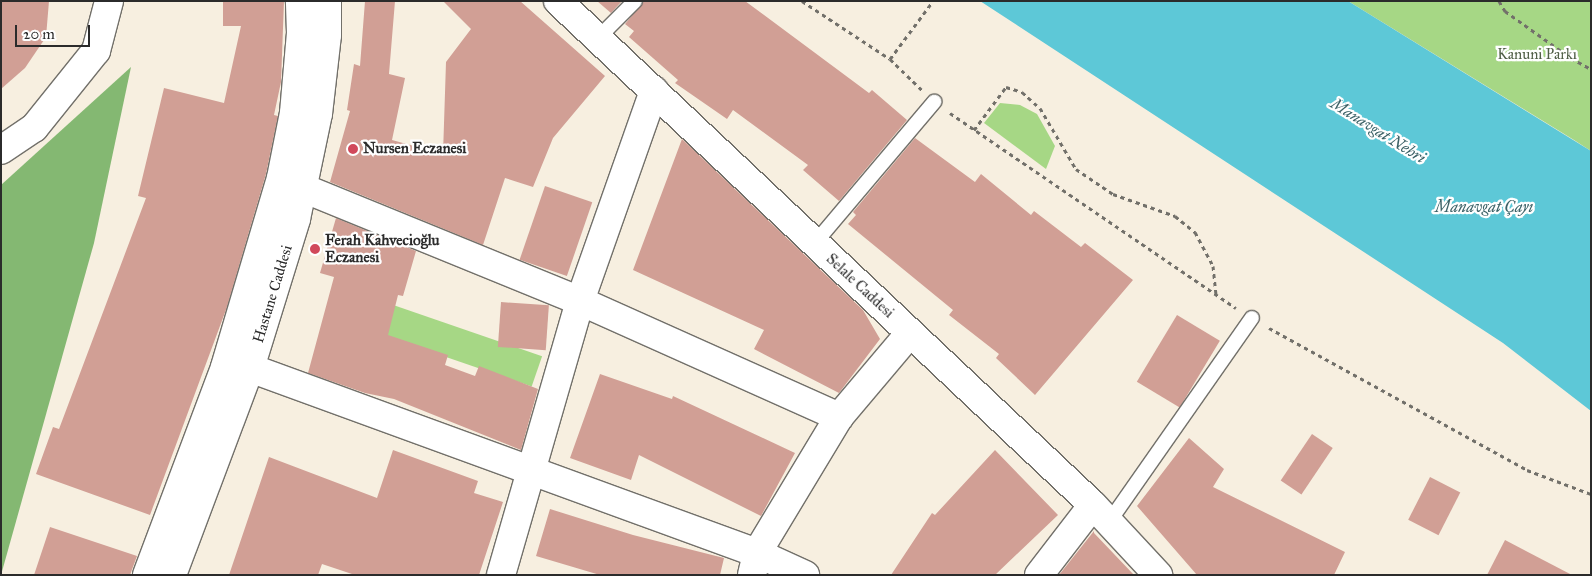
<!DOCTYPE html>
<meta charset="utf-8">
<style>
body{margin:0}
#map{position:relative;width:1592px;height:576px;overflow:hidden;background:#f7efe0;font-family:"IM FELL Great Primer",serif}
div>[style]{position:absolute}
.green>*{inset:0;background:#a6d785;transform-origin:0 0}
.forest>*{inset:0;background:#84b872}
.water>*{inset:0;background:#5dc8d7}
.building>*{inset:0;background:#d19f95;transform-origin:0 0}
.path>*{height:3px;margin-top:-1.5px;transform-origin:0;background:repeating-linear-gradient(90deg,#72706a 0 4px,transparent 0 8px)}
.roads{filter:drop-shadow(1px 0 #72706a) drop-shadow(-1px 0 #72706a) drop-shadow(0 1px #72706a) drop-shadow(0 -1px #72706a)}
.service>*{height:14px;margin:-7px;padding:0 7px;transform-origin:7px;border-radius:7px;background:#fff}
.minor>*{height:28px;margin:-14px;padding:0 14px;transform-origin:14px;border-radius:14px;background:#fff}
.secondary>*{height:28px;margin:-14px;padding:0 14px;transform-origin:14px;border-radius:14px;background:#fff}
.dots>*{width:14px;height:14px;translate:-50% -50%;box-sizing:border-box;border:2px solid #fff;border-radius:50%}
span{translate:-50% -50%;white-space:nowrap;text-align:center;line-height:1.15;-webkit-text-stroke:4.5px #fff;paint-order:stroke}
.park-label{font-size:15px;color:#505f46}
.poi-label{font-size:15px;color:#2b2b2b;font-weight:700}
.left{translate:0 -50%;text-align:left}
.street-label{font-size:15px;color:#2b2b2b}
.water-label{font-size:16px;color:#3c6267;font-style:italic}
.frame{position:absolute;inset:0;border:2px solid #2b2b2b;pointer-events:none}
.scale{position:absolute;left:15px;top:25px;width:75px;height:22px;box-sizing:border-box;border:2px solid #2b2b2b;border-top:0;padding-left:6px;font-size:15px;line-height:18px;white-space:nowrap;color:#2b2b2b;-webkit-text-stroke:4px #fff;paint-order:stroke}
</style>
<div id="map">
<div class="green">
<i style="clip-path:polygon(1348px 1px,1591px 1px,1591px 151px,1574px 140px)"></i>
<i style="clip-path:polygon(1000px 103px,1020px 105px,1037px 114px,1055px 146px,1046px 169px,984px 123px)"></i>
<i style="left:370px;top:297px;width:182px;height:32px;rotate:19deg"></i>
</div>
<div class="forest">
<i style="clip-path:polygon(131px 67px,94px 243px,1px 575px,1px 185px)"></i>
</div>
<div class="water">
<i style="clip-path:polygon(980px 1px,1348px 1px,1591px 151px,1591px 411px,1503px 343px)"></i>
</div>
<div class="building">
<i style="clip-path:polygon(1px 1px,49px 1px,46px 37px,25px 68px,1px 89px)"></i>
<i style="clip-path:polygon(223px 1px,284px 1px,281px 82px,274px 115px,278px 116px,266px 174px,227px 307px,150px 515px,36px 474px,53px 427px,59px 429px,146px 198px,138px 196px,164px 88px,224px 103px,241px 26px,223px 26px)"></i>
<i style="clip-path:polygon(365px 1px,395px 1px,389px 74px,405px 78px,392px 140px,443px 154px,446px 62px,471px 29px,443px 1px,520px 1px,605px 76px,553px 138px,533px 187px,505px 178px,483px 245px,330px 182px,350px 111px,347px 110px,354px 64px,360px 66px)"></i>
<i style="clip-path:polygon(597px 1px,622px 1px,611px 13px)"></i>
<i style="clip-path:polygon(644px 1px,745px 1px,869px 93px,872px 90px,907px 120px,839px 201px,803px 170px,808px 165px,733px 110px,727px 119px,675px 83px,678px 80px,629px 37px,634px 31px,625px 24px)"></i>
<i style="clip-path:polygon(915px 138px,975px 182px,981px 174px,1031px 215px,1034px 211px,1081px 247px,1085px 243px,1133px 280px,1035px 395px,996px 358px,999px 354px,949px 315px,953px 310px,848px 224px,856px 215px,853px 212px)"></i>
<i style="clip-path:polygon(682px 139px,863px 310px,880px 339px,839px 393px,754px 349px,764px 330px,633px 270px)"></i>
<i style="left:545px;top:186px;width:50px;height:78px;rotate:19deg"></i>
<i style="clip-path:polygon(336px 218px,416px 251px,403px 296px,398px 295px,388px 335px,448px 355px,445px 365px,475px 376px,479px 366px,538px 389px,521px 450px,394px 399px,365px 393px,308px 373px,334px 277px,320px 273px)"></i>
<i style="left:501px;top:302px;width:48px;height:45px;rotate:4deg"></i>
<i style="left:1177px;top:315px;width:50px;height:78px;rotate:31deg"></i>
<i style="clip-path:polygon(600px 374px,672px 399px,673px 396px,795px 453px,761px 516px,639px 455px,631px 480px,570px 458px)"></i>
<i style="left:1312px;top:434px;width:25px;height:56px;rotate:34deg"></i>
<i style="clip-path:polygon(1189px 438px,1224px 469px,1213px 487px,1345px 552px,1334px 575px,1197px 575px,1137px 506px)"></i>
<i style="clip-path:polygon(393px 450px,478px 481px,474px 493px,503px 502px,479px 575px,355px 575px,322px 564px,318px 575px,229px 575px,269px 457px,377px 498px)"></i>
<i style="clip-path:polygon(995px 450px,1058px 515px,995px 575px,891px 575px,932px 513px,935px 515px)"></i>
<i style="left:1430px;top:477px;width:34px;height:48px;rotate:27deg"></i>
<i style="clip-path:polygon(550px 509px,633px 535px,724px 558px,720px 575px,600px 575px,536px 556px)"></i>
<i style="clip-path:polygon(50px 527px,137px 556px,130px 575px,34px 575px)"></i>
<i style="clip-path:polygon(1094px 531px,1094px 533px,1134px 575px,1059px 575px)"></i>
<i style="clip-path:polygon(1505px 540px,1572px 575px,1487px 575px)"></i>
</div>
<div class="path">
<i style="left:802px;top:1px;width:105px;rotate:33.4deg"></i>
<i style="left:890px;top:59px;width:45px;rotate:44.1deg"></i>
<i style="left:1499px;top:1px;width:12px;rotate:59deg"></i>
<i style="left:1505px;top:11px;width:81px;rotate:35.5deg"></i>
<i style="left:1571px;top:58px;width:23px;rotate:29deg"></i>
<i style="left:890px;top:59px;width:72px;rotate:-53.4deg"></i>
<i style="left:950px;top:113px;width:346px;rotate:34.3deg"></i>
<i style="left:974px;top:130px;width:54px;rotate:-53.3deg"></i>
<i style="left:1006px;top:87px;width:17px;rotate:17deg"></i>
<i style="left:1022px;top:92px;width:24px;rotate:42deg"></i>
<i style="left:1040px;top:108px;width:71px;rotate:59.5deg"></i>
<i style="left:1076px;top:169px;width:45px;rotate:34deg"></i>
<i style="left:1113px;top:194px;width:66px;rotate:19.5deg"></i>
<i style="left:1175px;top:216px;width:26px;rotate:39deg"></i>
<i style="left:1195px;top:232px;width:38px;rotate:62deg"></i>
<i style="left:1213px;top:266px;width:28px;rotate:84deg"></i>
<i style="left:1269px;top:328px;width:294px;rotate:28.8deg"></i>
<i style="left:1527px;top:470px;width:68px;rotate:20.6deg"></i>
</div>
<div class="roads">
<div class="service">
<i style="left:598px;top:38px;width:52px;rotate:-45deg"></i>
<i style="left:815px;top:243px;width:185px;rotate:-49.8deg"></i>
<i style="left:1109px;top:522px;width:249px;rotate:-55deg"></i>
</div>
<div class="minor">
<i style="left:558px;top:1px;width:735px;rotate:43.29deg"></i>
<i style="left:1093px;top:505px;width:96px;rotate:47.1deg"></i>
<i style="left:1px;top:150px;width:40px;rotate:-34deg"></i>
<i style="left:34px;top:128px;width:99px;rotate:-51.2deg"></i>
<i style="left:96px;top:51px;width:52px;rotate:-75.4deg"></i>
<i style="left:303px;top:188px;width:299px;rotate:22.2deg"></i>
<i style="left:580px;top:301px;width:284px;rotate:24.1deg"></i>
<i style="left:250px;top:368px;width:540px;rotate:20.05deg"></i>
<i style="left:757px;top:553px;width:53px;rotate:24.6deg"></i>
<i style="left:501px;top:575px;width:285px;rotate:-73.9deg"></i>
<i style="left:580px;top:301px;width:223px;rotate:-70.6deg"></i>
<i style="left:752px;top:575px;width:23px;rotate:-77deg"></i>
<i style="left:757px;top:553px;width:159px;rotate:-58.9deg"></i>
<i style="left:839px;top:417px;width:110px;rotate:-49.8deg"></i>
<i style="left:1039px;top:575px;width:88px;rotate:-52.4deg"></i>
</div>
<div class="secondary">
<i style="left:147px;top:575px;width:222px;rotate:-69.4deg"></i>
<i style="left:225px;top:367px;width:197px;rotate:-73.5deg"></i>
<i style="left:281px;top:178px;width:66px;rotate:-78.7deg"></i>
<i style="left:294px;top:113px;width:80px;rotate:-85deg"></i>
<i style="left:301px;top:33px;width:32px;rotate:-92deg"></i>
<i style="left:172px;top:575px;width:221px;rotate:-69.4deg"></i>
<i style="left:250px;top:368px;width:156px;rotate:-72.8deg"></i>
<i style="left:296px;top:219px;width:107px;rotate:-78.2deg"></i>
<i style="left:318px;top:114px;width:80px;rotate:-83.5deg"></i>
<i style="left:327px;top:35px;width:34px;rotate:-90deg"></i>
</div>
</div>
<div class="dots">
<i style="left:353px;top:149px;background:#d1495b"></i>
<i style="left:315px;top:249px;background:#d1495b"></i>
</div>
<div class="park-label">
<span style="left:1537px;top:55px">Kanuni Parkı</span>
</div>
<div class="poi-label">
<span class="left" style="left:363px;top:149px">Nursen Eczanesi</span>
<span class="left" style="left:325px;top:249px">Ferah Kahvecioğlu<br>Eczanesi</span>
</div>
<div class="street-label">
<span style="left:860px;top:286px;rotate:43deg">Selale Caddesi</span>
<span style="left:273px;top:294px;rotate:-73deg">Hastane Caddesi</span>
</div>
<div class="water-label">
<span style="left:1378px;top:131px;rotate:32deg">Manavgat Nehri</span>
<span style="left:1484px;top:207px">Manavgat Çayı</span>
</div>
<div class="frame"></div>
<div class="scale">20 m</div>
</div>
